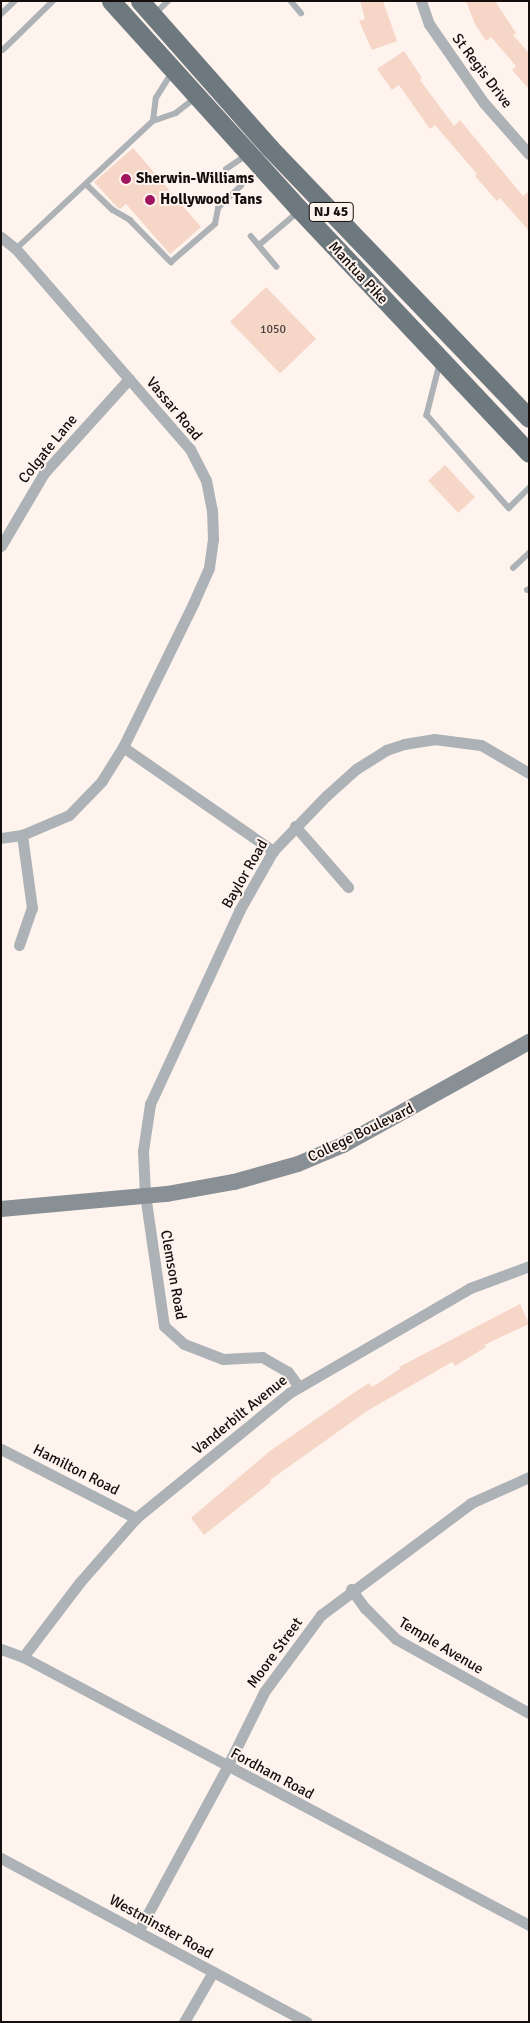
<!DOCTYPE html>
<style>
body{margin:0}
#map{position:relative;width:530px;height:2023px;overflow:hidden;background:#fff3ee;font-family:Signika,sans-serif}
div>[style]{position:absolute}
.building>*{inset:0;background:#f5d6c7;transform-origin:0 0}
.lane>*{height:5.5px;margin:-2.75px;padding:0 2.75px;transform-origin:2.75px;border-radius:2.75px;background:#acb2b5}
.street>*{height:11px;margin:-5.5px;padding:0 5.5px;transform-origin:5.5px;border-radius:5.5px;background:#acb2b5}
.secondary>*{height:16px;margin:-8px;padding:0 8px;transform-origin:8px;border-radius:8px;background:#889095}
.primary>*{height:19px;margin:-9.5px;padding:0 9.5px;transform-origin:9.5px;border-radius:9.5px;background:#6e797f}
.dots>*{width:14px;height:14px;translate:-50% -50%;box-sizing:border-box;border:2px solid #fff3ee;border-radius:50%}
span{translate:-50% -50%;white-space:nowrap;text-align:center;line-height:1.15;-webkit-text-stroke:4px #fff3ee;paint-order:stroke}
.number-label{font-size:12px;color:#4c413c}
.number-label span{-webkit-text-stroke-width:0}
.shield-label span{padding:1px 4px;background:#fff3ee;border:1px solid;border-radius:4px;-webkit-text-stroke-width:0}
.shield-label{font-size:14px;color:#140f0d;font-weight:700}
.street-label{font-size:15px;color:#140f0d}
.poi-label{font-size:15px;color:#140f0d;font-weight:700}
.left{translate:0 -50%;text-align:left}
.frame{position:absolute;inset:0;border:2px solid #140f0d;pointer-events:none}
</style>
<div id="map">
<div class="building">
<i style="clip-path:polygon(360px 1px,383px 1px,397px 41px,372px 50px,359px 21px,365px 19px)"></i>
<i style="clip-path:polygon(466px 1px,495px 1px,516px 33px,513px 35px,529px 53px,529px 89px,512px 70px,516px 66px,491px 37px,486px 41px,475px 24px)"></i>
<i style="clip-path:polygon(404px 51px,422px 78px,420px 80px,454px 126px,460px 120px,523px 196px,529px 191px,529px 231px,500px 198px,497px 201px,475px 176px,477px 174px,435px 125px,430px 129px,399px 85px,392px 90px,377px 69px)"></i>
<i style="clip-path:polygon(133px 148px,201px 227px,170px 254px,126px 204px,120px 209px,116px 206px,94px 182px)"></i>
<i style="left:266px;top:287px;width:72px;height:50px;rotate:46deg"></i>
<i style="left:445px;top:465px;width:44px;height:23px;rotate:47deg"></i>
<i style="clip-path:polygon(520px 1304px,529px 1324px,484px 1345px,486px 1347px,455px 1366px,452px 1362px,367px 1411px,270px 1480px,271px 1482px,204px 1535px,191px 1518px,270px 1451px,355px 1392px,369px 1383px,372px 1387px,400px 1369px,399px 1367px)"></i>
</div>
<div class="lane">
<i style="left:291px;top:1px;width:16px;rotate:50deg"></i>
<i style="left:1px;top:14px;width:19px;rotate:-43deg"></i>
<i style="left:154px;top:15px;width:20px;rotate:-45deg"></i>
<i style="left:3px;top:50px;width:70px;rotate:-44.4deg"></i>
<i style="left:153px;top:121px;width:23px;rotate:-83deg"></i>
<i style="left:156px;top:98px;width:31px;rotate:-58deg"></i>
<i style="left:226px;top:169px;width:25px;rotate:-34deg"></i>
<i style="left:86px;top:184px;width:37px;rotate:44deg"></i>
<i style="left:113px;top:210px;width:20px;rotate:30deg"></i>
<i style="left:130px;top:220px;width:59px;rotate:45.7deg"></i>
<i style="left:171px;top:262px;width:58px;rotate:-40.8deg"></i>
<i style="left:215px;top:224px;width:16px;rotate:-79deg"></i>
<i style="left:218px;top:208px;width:32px;rotate:-44deg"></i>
<i style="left:251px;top:236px;width:40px;rotate:50deg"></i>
<i style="left:259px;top:245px;width:51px;rotate:-40.2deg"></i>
<i style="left:16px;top:249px;width:187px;rotate:-43.1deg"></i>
<i style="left:153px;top:121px;width:24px;rotate:-19deg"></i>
<i style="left:176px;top:113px;width:24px;rotate:-38deg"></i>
<i style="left:440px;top:364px;width:53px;rotate:104.3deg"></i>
<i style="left:427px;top:415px;width:124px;rotate:48.6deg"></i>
<i style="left:509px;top:508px;width:28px;rotate:-45deg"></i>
<i style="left:513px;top:568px;width:22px;rotate:-43deg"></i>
<i style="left:527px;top:590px;width:2px;rotate:-27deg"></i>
</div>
<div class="street">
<i style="left:421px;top:1px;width:24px;rotate:71deg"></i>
<i style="left:429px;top:24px;width:96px;rotate:55.2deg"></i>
<i style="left:484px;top:103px;width:68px;rotate:48.6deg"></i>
<i style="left:1px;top:237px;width:19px;rotate:39deg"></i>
<i style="left:16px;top:249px;width:265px;rotate:49deg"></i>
<i style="left:190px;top:449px;width:35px;rotate:63deg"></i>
<i style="left:206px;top:480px;width:31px;rotate:79deg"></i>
<i style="left:212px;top:510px;width:29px;rotate:88deg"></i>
<i style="left:213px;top:539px;width:29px;rotate:98deg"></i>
<i style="left:209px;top:568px;width:37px;rotate:114deg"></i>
<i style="left:194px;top:602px;width:161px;rotate:116.1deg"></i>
<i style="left:123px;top:747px;width:40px;rotate:122deg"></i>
<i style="left:102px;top:781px;width:47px;rotate:134.1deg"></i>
<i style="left:69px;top:815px;width:51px;rotate:156.9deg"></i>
<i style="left:22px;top:835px;width:21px;rotate:172deg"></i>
<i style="left:1px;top:546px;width:85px;rotate:-59.5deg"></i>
<i style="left:44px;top:473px;width:127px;rotate:-47.9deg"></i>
<i style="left:123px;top:747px;width:183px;rotate:34.7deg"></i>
<i style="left:295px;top:826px;width:81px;rotate:49deg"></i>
<i style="left:19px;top:945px;width:39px;rotate:-71deg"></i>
<i style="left:32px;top:908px;width:74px;rotate:-97.8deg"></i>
<i style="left:299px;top:1387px;width:19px;rotate:-126deg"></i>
<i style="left:288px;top:1372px;width:30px;rotate:-150deg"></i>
<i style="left:262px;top:1357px;width:39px;rotate:177deg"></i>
<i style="left:223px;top:1359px;width:42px;rotate:-159deg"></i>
<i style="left:184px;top:1344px;width:27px;rotate:-138deg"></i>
<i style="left:164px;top:1326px;width:133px;rotate:-98.2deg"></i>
<i style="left:145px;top:1194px;width:43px;rotate:-92.7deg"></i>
<i style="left:143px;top:1151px;width:48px;rotate:-81.5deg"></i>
<i style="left:150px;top:1104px;width:213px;rotate:-65.2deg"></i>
<i style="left:239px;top:911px;width:69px;rotate:-60.5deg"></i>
<i style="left:273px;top:851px;width:76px;rotate:-46.1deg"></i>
<i style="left:326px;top:796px;width:40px;rotate:-42deg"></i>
<i style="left:356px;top:769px;width:36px;rotate:-32deg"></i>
<i style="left:386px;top:750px;width:19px;rotate:-18deg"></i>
<i style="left:404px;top:744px;width:30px;rotate:-9deg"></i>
<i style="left:434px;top:739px;width:47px;rotate:7.3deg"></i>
<i style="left:481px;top:745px;width:56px;rotate:30.3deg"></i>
<i style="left:1px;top:1449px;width:152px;rotate:27.1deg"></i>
<i style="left:351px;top:1589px;width:24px;rotate:54deg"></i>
<i style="left:365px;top:1608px;width:44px;rotate:45deg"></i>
<i style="left:396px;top:1639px;width:152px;rotate:29.1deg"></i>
<i style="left:1px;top:1649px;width:23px;rotate:20deg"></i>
<i style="left:23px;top:1657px;width:573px;rotate:27.91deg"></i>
<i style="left:23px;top:1657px;width:94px;rotate:-52.8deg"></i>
<i style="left:80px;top:1582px;width:85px;rotate:-48.8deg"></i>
<i style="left:136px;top:1518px;width:198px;rotate:-39.2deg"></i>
<i style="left:289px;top:1393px;width:209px;rotate:-30.1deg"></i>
<i style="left:470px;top:1288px;width:63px;rotate:-20.4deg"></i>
<i style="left:1px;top:1858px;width:347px;rotate:28.2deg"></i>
<i style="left:139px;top:1930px;width:185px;rotate:-61.6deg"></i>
<i style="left:227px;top:1767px;width:84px;rotate:-63.7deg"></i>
<i style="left:264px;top:1692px;width:96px;rotate:-53.5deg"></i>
<i style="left:321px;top:1615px;width:187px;rotate:-36.7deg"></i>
<i style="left:471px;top:1503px;width:64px;rotate:-24.1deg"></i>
<i style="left:184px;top:2022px;width:58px;rotate:-59.9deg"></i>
</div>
<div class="secondary">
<i style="left:1px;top:1209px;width:167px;rotate:-5.2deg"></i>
<i style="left:167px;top:1194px;width:68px;rotate:-10.2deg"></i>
<i style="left:234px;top:1182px;width:66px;rotate:-15.7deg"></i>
<i style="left:298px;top:1164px;width:49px;rotate:-22.9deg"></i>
<i style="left:343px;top:1145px;width:213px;rotate:-29deg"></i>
</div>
<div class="primary">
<i style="left:111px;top:1px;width:282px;rotate:47.9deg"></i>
<i style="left:300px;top:210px;width:334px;rotate:46.7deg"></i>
<i style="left:140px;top:1px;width:196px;rotate:48.5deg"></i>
<i style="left:270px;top:148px;width:374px;rotate:46.2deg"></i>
</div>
<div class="dots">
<i style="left:126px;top:179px;background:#a0145f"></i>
<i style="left:150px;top:200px;background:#a0145f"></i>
</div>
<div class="number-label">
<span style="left:273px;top:330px">1050</span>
</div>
<div class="shield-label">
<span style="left:331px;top:212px">NJ 45</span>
</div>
<div class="street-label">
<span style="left:482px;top:71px;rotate:53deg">St Regis Drive</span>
<span style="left:358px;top:273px;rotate:47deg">Mantua Pike</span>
<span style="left:174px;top:409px;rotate:50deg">Vassar Road</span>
<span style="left:48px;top:449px;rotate:-51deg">Colgate Lane</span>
<span style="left:245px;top:874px;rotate:-60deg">Baylor Road</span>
<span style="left:361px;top:1133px;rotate:-26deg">College Boulevard</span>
<span style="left:173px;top:1275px;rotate:80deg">Clemson Road</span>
<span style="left:240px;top:1415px;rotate:-39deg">Vanderbilt Avenue</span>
<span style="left:76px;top:1470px;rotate:27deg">Hamilton Road</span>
<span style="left:441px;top:1646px;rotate:31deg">Temple Avenue</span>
<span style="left:275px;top:1653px;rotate:-54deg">Moore Street</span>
<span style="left:272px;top:1774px;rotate:28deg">Fordham Road</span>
<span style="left:161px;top:1927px;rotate:29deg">Westminster Road</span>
</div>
<div class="poi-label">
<span class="left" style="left:136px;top:179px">Sherwin-Williams</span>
<span class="left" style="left:160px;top:200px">Hollywood Tans</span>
</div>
<div class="frame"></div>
</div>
